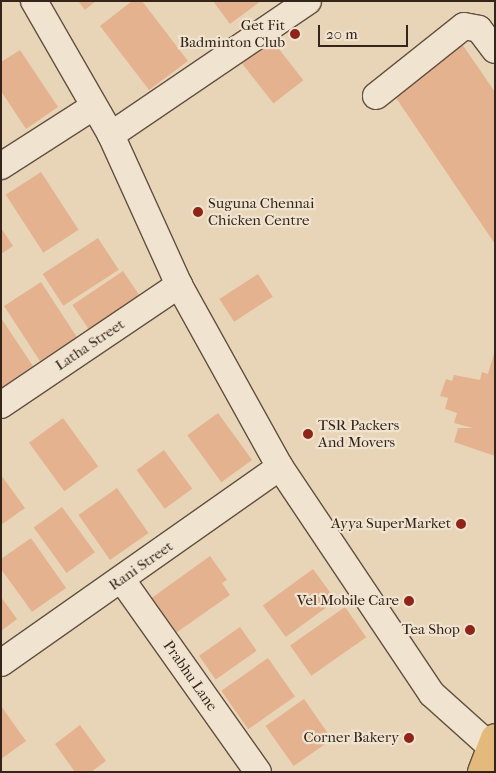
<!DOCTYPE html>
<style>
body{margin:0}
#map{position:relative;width:496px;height:773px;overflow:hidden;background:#e8d5b7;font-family:"IM FELL French Canon",serif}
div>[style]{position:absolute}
.building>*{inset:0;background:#e5b28f;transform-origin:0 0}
.roads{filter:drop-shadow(1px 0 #625041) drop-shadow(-1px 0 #625041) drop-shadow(0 1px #625041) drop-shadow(0 -1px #625041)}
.street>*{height:26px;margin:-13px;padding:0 13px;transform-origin:13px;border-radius:13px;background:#f0e4d0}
.primary>*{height:28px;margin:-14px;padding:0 14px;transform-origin:14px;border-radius:14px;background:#e4ba7c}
.dots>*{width:14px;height:14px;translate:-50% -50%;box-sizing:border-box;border:2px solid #f0e4d0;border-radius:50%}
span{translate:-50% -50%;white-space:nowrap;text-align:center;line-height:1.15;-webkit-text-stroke:4.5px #f0e4d0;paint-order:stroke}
.poi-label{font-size:15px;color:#35241a}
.right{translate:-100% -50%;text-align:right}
.left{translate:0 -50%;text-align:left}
.street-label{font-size:15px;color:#35241a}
.frame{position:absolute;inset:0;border:2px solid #35241a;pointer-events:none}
.scale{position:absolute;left:318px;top:25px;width:90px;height:22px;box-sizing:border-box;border:2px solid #35241a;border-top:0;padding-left:6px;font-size:15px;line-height:18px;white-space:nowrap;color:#35241a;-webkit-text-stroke:4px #f0e4d0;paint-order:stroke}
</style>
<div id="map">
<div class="building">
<i style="clip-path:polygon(78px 1px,96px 1px,85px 10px)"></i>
<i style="clip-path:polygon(132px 1px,142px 1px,188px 61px,149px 90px,100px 26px)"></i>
<i style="clip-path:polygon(213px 1px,261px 1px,230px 24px)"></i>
<i style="left:272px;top:40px;width:51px;height:38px;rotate:52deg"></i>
<i style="clip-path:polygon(462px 44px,495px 92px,495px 244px,392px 92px)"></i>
<i style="clip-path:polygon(20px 50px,58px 107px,26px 129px,1px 91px,1px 62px)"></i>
<i style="left:41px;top:172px;width:69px;height:42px;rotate:57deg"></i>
<i style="clip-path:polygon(1px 228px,13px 246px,1px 254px)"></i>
<i style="left:98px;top:238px;width:38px;height:66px;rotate:57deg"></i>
<i style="left:123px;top:271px;width:34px;height:61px;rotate:56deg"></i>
<i style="left:258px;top:274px;width:27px;height:46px;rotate:57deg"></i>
<i style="left:41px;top:282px;width:66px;height:44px;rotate:57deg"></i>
<i style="clip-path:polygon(1px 318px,33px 366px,1px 388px)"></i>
<i style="clip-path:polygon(495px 350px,495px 456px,454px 442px,458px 428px,473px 428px,454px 423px,457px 413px,445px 409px,448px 398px,440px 396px,446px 379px,452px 381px,454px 375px,480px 380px,482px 372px,488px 374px)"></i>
<i style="left:218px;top:413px;width:58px;height:38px;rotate:54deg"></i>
<i style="left:63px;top:418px;width:60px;height:42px;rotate:54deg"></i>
<i style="left:164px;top:450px;width:48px;height:34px;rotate:54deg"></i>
<i style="clip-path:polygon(1px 475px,25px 508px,1px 525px)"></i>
<i style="left:117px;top:488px;width:55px;height:47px;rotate:55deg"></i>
<i style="left:62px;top:507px;width:56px;height:35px;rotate:54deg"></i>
<i style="clip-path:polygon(31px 538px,66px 588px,32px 612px,1px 569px,1px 559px)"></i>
<i style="clip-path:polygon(210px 556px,227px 580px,222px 583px,230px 595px,170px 637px,146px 602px)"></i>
<i style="left:313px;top:569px;width:39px;height:62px;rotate:54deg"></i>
<i style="clip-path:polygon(1px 597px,17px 619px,1px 631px)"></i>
<i style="left:345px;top:607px;width:37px;height:67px;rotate:55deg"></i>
<i style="left:240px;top:627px;width:29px;height:50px;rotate:55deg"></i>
<i style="left:268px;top:658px;width:47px;height:57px;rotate:55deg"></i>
<i style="left:304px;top:699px;width:49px;height:47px;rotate:55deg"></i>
<i style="clip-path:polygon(1px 706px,26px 741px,1px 759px)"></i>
<i style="clip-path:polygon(80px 725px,106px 761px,91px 772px,75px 772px,55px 744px)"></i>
</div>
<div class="roads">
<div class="street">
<i style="left:34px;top:1px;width:155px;rotate:60.1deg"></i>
<i style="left:111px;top:135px;width:165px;rotate:65.6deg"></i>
<i style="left:179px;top:285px;width:208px;rotate:61deg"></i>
<i style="left:280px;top:467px;width:273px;rotate:56.2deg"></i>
<i style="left:432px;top:694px;width:79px;rotate:41.9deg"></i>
<i style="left:376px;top:96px;width:112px;rotate:-38.5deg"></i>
<i style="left:464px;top:26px;width:15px;rotate:11deg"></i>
<i style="left:479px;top:29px;width:26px;rotate:53deg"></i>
<i style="left:111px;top:135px;width:238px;rotate:-34.2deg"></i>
<i style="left:1px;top:166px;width:109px;rotate:-32.7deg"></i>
<i style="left:1px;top:405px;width:215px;rotate:-34deg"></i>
<i style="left:122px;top:580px;width:235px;rotate:54.7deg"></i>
<i style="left:1px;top:663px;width:341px;rotate:-35.1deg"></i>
</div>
<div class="primary">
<i style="left:482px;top:772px;width:36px;rotate:-69deg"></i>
</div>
</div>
<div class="dots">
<i style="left:295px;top:34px;background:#8f2418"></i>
<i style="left:198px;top:212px;background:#8f2418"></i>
<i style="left:308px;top:434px;background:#8f2418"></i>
<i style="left:461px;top:524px;background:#8f2418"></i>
<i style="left:409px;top:601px;background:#8f2418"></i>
<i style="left:470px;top:630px;background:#8f2418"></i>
<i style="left:409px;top:738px;background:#8f2418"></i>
</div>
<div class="poi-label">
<span class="right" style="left:285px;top:34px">Get Fit<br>Badminton Club</span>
<span class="left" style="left:208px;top:212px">Suguna Chennai<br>Chicken Centre</span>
<span class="left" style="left:318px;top:434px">TSR Packers<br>And Movers</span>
<span class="right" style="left:451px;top:524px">Ayya SuperMarket</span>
<span class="right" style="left:399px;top:601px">Vel Mobile Care</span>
<span class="right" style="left:460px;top:630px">Tea Shop</span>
<span class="right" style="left:399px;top:738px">Corner Bakery</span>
</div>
<div class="street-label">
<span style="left:90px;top:345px;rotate:-34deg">Latha Street</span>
<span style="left:141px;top:566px;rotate:-35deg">Rani Street</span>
<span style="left:190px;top:676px;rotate:55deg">Prabhu Lane</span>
</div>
<div class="frame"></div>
<div class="scale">20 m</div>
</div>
